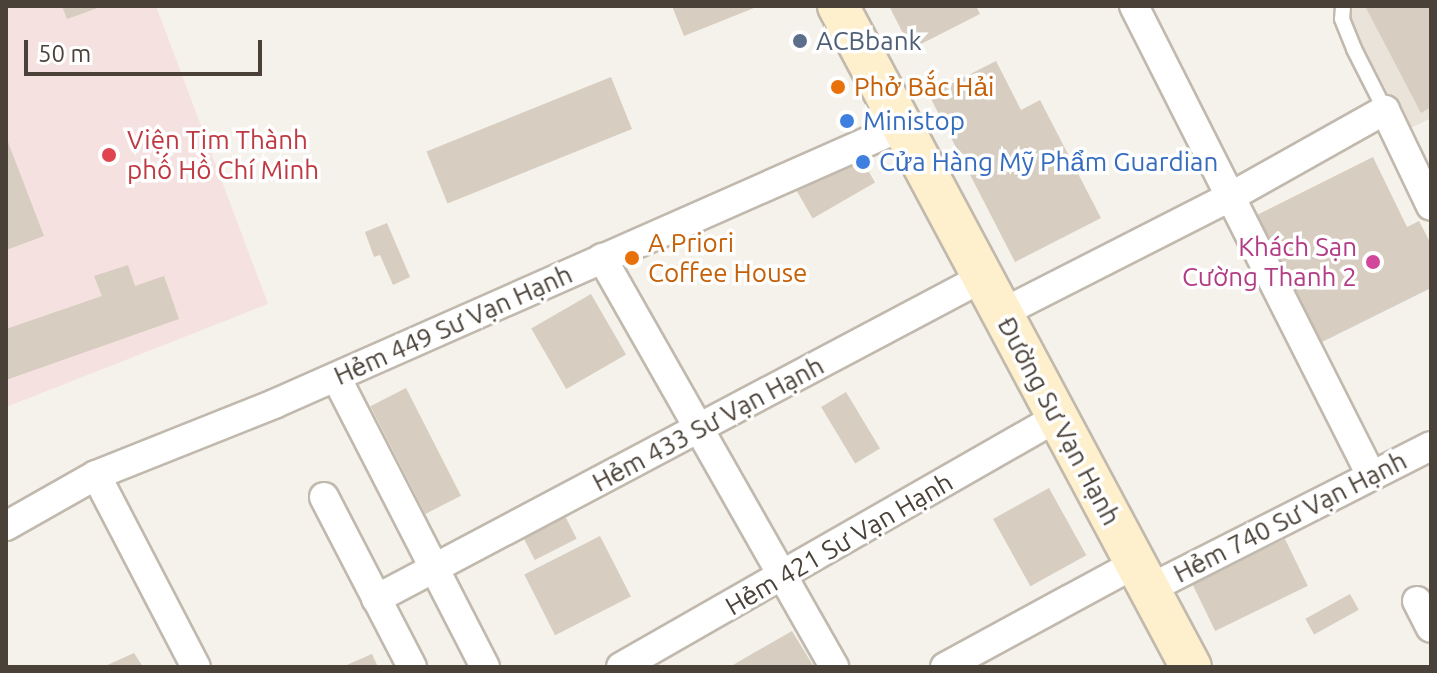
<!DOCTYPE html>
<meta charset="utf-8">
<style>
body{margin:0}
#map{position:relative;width:1437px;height:673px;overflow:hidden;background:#f5f2eb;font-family:Ubuntu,sans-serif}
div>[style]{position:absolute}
.residential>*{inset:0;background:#e9e3d9}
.medical>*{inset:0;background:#f5e1df}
.building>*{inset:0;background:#d7cdc0;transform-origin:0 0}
.roads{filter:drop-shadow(2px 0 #c1b9ad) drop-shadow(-2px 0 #c1b9ad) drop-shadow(0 2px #c1b9ad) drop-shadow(0 -2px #c1b9ad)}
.lane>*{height:14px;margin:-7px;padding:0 7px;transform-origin:7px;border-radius:7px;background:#fff}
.street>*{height:28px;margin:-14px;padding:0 14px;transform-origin:14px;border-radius:14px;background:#fff}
.secondary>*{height:40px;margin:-20px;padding:0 20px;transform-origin:20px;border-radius:20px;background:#fef0cc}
.dots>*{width:22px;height:22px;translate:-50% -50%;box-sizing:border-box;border:4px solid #fff;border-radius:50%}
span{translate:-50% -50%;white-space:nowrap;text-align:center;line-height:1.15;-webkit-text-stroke:7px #fff;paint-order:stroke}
.service-label{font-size:26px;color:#4e5e75}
.left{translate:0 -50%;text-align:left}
.food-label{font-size:26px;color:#c56008}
.shop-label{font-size:26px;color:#366cbe}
.health-label{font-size:26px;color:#be3a42}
.hotel-label{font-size:26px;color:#b23c85}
.right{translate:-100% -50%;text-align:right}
.street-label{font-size:26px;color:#4a4239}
.frame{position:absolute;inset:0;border:8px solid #4a4239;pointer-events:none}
.scale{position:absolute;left:24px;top:40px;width:238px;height:36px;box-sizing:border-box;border:4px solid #4a4239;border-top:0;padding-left:10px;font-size:24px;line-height:28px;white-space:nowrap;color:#4a4239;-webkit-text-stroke:6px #fff;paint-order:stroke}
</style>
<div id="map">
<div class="residential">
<i style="clip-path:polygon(1342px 6px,1431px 6px,1431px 118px,1407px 130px)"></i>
</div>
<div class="medical">
<i style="clip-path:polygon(6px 6px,156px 6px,268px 304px,6px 407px)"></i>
</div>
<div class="building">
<i style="clip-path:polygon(62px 6px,103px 6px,67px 19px)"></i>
<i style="clip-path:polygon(672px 6px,759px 6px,684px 36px)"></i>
<i style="clip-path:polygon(889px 6px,976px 6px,980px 14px,911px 49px)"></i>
<i style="clip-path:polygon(1365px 6px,1431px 6px,1431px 107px,1421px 113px)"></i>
<i style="clip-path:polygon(996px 61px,1021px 110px,1040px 100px,1101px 218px,1015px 262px,929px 95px)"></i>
<i style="left:611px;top:77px;width:56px;height:199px;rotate:68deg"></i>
<i style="clip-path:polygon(6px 137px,44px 236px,6px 250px)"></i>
<i style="left:858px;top:153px;width:34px;height:72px;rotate:60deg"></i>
<i style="clip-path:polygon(1373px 157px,1407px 227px,1419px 221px,1431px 244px,1431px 288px,1316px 345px,1251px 218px)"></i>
<i style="clip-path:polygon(387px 223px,410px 277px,393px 285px,380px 255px,374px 257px,365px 232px)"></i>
<i style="clip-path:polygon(128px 265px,135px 286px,164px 276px,179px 319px,6px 380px,6px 329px,102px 296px,94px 276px)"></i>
<i style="left:591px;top:294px;width:70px;height:69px;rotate:60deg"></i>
<i style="left:406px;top:388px;width:121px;height:40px;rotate:63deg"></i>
<i style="left:846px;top:392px;width:66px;height:29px;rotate:59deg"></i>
<i style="left:1049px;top:488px;width:77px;height:64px;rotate:61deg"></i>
<i style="left:563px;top:512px;width:30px;height:47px;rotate:63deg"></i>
<i style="left:600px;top:536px;width:68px;height:85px;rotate:63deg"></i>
<i style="left:1285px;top:539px;width:52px;height:103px;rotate:64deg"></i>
<i style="left:1350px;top:594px;width:18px;height:51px;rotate:61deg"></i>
<i style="clip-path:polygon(792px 631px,814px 667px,730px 667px,738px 662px)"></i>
<i style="clip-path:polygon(134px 653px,143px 667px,103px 667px)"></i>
<i style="clip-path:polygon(372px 654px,378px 667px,342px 667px)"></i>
</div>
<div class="roads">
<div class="lane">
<i style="left:1343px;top:6px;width:13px;rotate:94deg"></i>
<i style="left:1342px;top:19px;width:32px;rotate:68deg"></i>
<i style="left:1354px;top:49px;width:68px;rotate:63.1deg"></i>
</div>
<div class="street">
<i style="left:1134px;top:6px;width:525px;rotate:63.19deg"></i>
<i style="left:602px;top:258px;width:470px;rotate:60.4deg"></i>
<i style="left:1002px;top:313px;width:256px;rotate:-27deg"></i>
<i style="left:1230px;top:197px;width:178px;rotate:-29.3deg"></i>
<i style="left:1385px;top:110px;width:106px;rotate:64.4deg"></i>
<i style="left:336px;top:377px;width:326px;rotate:62.8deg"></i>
<i style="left:96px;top:475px;width:216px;rotate:62.5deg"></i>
<i style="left:324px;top:497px;width:191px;rotate:62.6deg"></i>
<i style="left:6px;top:526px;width:103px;rotate:-29.5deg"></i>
<i style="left:96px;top:475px;width:192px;rotate:-21.7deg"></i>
<i style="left:274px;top:404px;width:685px;rotate:-23.84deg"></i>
<i style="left:1149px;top:589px;width:316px;rotate:-26.9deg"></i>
<i style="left:376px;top:599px;width:686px;rotate:-27.91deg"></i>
<i style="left:1417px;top:601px;width:30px;rotate:63deg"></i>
<i style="left:621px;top:667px;width:501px;rotate:-29.79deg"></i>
<i style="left:945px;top:667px;width:216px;rotate:-28.5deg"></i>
</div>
<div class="secondary">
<i style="left:838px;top:6px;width:749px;rotate:61.9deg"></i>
</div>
</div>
<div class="dots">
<i style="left:800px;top:41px;background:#5c6f8a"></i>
<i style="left:838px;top:87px;background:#e8710a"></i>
<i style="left:847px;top:121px;background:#3f7fe0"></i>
<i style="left:109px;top:155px;background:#e0444e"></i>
<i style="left:863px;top:162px;background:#3f7fe0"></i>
<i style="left:632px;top:258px;background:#e8710a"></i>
<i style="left:1373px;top:262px;background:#d1479c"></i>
</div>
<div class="service-label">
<span class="left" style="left:816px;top:41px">ACBbank</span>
</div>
<div class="food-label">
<span class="left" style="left:854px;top:87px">Phở Bắc Hải</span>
<span class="left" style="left:648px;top:258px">A Priori<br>Coffee House</span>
</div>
<div class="shop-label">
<span class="left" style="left:863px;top:121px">Ministop</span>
<span class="left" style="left:879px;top:162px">Cửa Hàng Mỹ Phẩm Guardian</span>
</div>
<div class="health-label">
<span class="left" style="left:127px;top:155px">Viện Tim Thành<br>phố Hồ Chí Minh</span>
</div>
<div class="hotel-label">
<span class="right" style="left:1357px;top:262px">Khách Sạn<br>Cường Thanh 2</span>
</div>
<div class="street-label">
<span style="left:453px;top:325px;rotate:-24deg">Hẻm 449 Sư Vạn Hạnh</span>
<span style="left:1059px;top:421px;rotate:62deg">Đường Sư Vạn Hạnh</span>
<span style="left:708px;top:424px;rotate:-28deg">Hẻm 433 Sư Vạn Hạnh</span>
<span style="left:1290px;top:517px;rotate:-27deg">Hẻm 740 Sư Vạn Hạnh</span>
<span style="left:839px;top:544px;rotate:-30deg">Hẻm 421 Sư Vạn Hạnh</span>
</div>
<div class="frame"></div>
<div class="scale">50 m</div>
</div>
